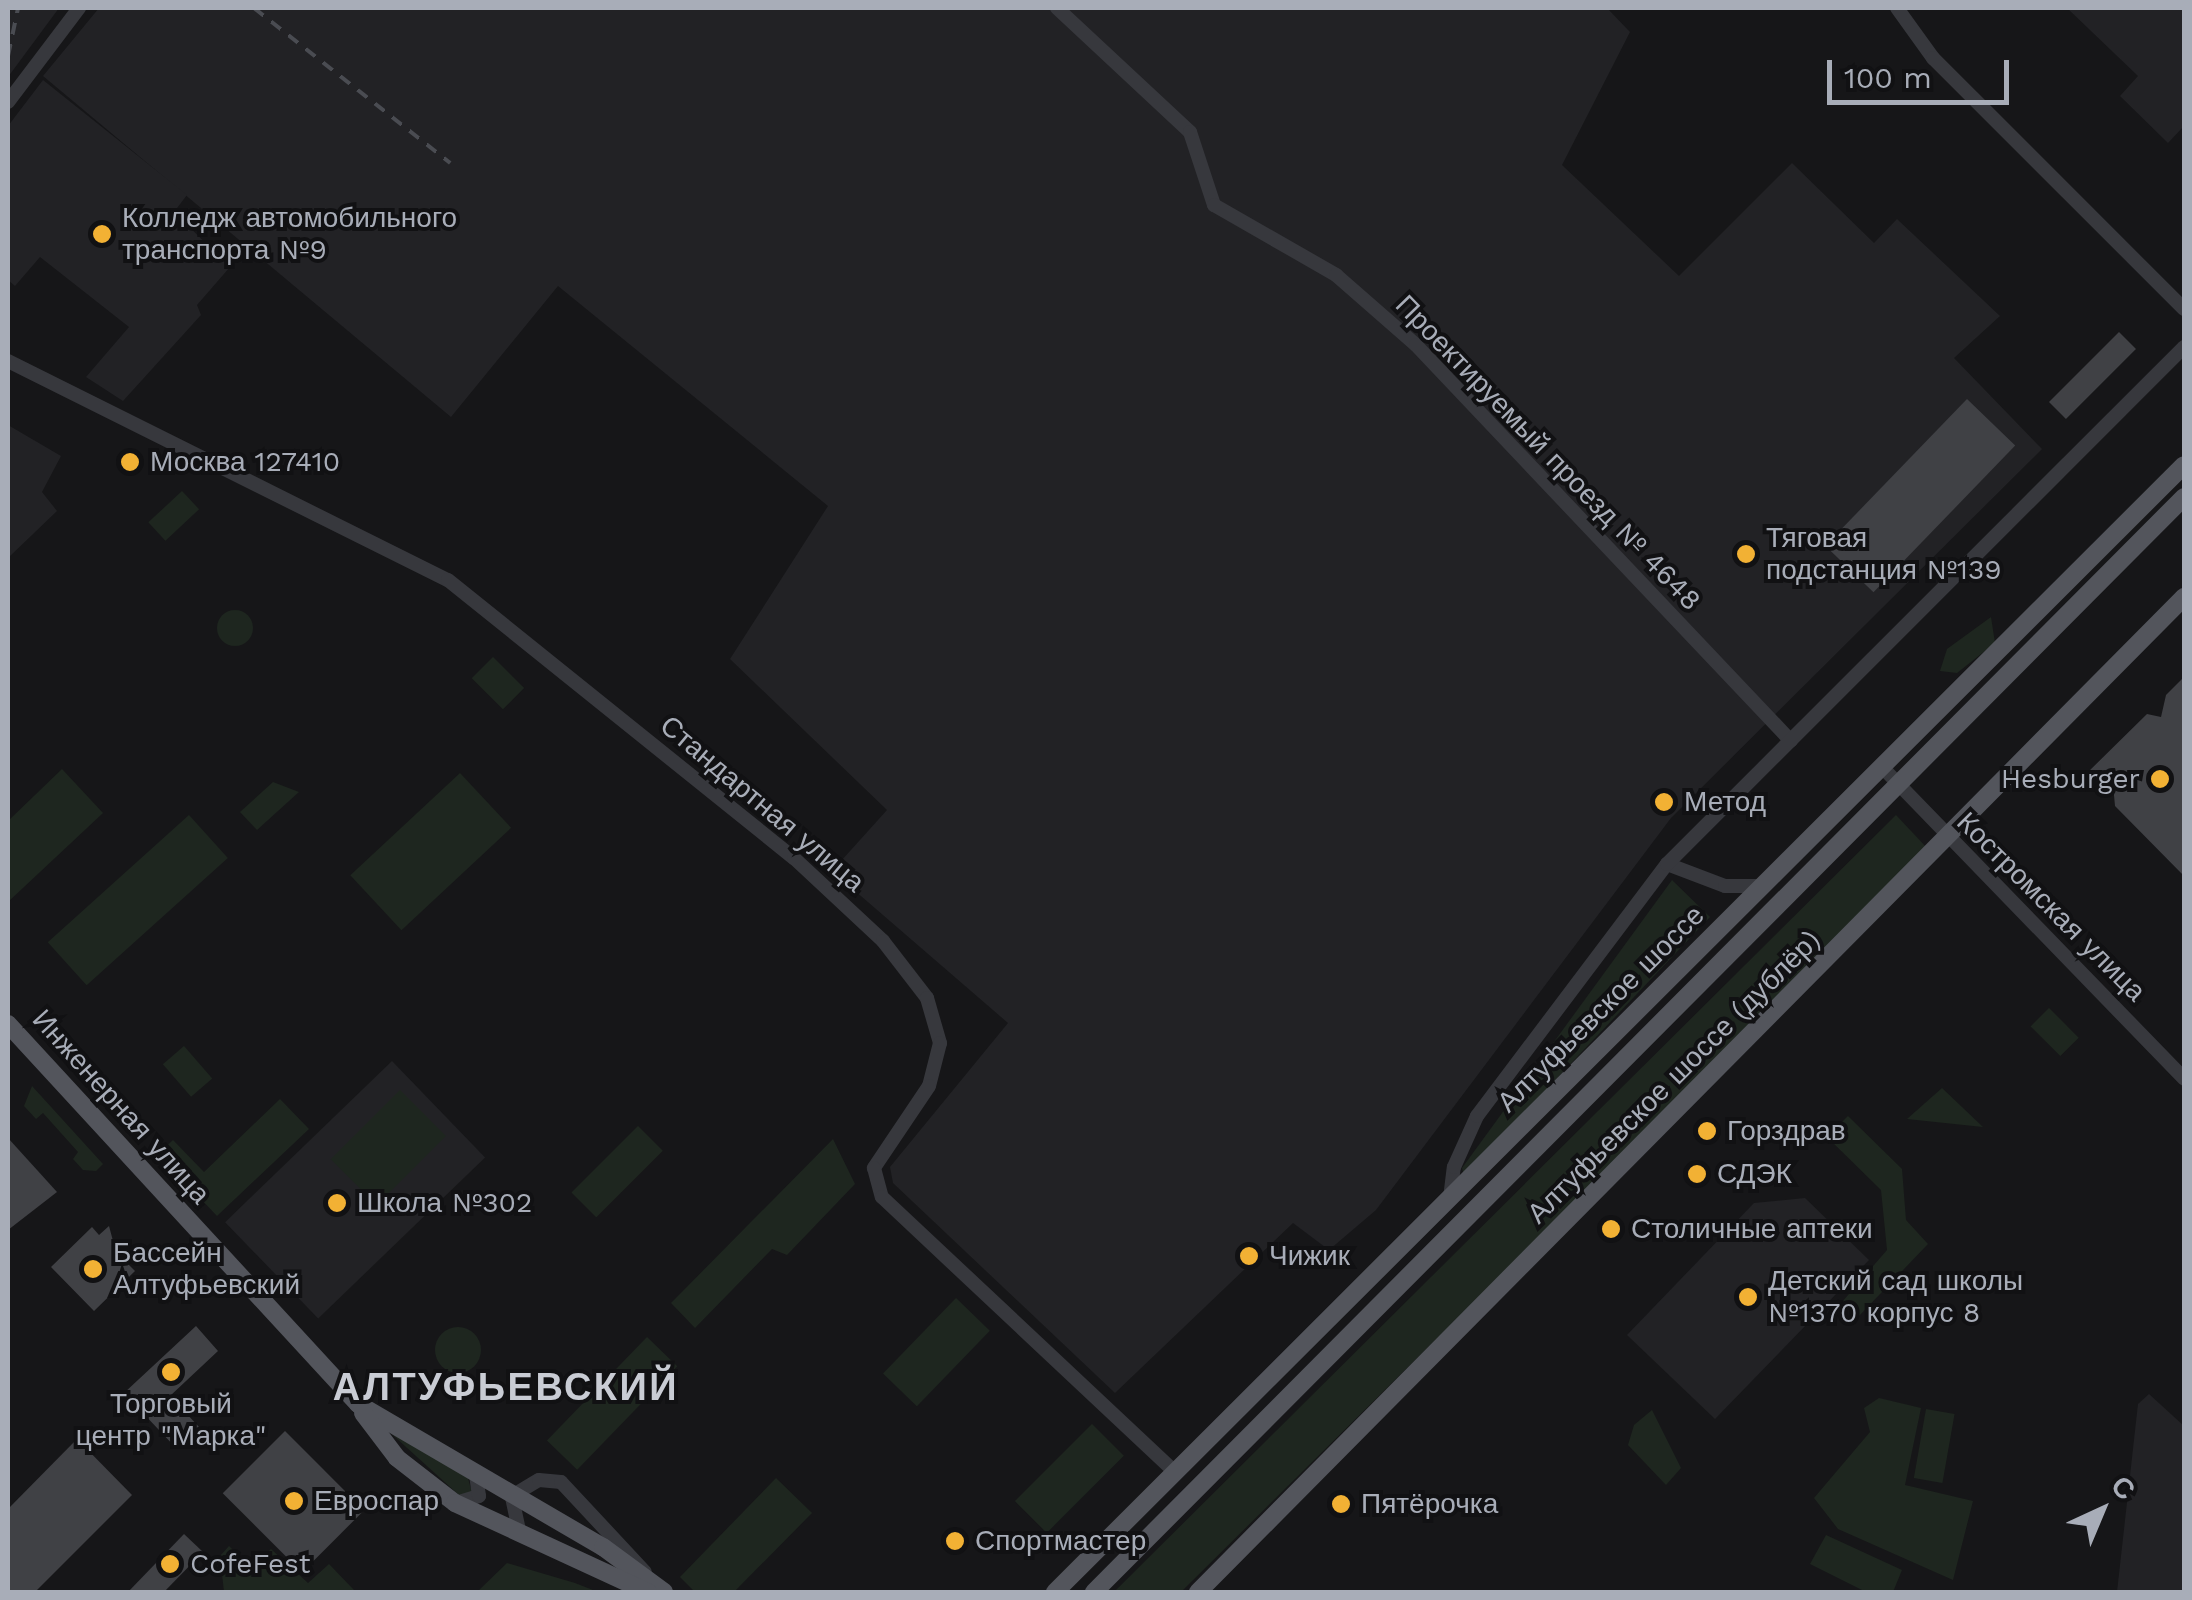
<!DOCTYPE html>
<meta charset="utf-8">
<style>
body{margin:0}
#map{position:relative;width:2192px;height:1600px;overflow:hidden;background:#161618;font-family:"Work Sans",sans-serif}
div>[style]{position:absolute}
.built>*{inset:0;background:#222225;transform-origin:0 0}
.green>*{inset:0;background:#1e261f;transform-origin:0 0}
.round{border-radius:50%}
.building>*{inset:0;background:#404145;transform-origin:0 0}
.minor>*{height:14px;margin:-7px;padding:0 7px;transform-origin:7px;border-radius:7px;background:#37383d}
.major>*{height:18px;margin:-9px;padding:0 9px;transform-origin:9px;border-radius:9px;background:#53555c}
.rail>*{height:4px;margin-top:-2px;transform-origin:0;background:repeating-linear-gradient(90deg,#4a4c52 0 12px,transparent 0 22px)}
.dots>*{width:28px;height:28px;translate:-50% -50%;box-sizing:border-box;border:5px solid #111113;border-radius:50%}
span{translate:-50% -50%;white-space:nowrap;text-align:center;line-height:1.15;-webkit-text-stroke:8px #111113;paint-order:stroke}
.poi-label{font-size:28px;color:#a8adb8}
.left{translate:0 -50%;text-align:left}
.right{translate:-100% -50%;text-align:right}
.street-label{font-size:28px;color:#a8adb8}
.district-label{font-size:38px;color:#c9ccd4;font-weight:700;letter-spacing:2.5px}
.frame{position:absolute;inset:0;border:10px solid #a8adb8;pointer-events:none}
.north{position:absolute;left:2052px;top:1460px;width:100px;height:100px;-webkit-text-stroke:8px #111113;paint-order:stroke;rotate:44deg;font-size:28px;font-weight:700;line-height:40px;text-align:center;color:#a8adb8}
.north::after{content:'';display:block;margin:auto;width:35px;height:45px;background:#a8adb8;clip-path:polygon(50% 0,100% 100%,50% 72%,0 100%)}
.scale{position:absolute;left:1827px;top:60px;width:182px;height:45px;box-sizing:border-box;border:5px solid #a8adb8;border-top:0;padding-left:12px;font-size:30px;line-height:35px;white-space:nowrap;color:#a8adb8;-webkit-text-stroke:8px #111113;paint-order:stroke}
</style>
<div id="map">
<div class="built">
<i style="clip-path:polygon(8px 8px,59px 8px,8px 77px)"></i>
<i style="clip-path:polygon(99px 8px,1607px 8px,1630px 32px,1562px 165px,1679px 276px,1792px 163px,1874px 243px,1897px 219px,2000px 316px,1954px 358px,2042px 449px,1671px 818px,1376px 1210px,1329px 1250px,1293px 1223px,1115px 1393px,893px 1183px,890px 1167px,1008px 1023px,832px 871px,887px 810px,730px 659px,828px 506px,558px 286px,451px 417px,43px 76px)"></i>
<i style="clip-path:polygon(2067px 8px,2184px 8px,2184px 126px,2168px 143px,2120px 96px,2138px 76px)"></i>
<i style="clip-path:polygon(43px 80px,187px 195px,174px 212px,230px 267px,197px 305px,201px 315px,123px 401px,86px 377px,129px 327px,40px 257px,15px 286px,8px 280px,8px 126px)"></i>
<i style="clip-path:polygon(8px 425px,61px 456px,42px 492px,57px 511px,8px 558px)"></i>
<i style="left:392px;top:1061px;width:134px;height:232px;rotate:46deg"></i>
<i style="clip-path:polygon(1805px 1198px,1869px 1260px,1715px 1419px,1627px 1335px,1754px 1203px)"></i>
<i style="clip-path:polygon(2149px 1394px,2184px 1426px,2184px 1592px,2117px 1592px,2138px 1404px)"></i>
</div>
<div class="green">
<i style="left:182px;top:491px;width:25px;height:46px;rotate:47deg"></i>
<i class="round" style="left:217px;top:610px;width:36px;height:36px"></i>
<i style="clip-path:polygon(1991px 617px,1995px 643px,1957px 673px,1940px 671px,1947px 649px)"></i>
<i style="left:493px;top:657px;width:44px;height:30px;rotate:45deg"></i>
<i style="clip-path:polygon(62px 769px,103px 813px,8px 902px,8px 821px)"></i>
<i style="left:460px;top:773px;width:75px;height:150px;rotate:47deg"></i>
<i style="clip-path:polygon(273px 782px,299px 792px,257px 830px,240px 812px)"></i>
<i style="left:189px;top:815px;width:58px;height:190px;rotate:48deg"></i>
<i style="clip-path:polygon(1896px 815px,1927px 848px,1750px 1028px,1181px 1592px,1114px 1592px)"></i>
<i style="clip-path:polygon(1672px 880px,1710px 917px,1464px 1176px,1462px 1168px)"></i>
<i style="left:2049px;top:1008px;width:42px;height:26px;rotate:45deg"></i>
<i style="left:184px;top:1046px;width:43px;height:28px;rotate:49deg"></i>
<i style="clip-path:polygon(32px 1086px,103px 1164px,96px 1171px,83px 1170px,73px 1159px,78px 1152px,43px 1113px,36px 1119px,24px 1106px)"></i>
<i style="clip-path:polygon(1942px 1088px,1983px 1127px,1907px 1119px)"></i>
<i style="left:400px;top:1090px;width:65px;height:98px;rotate:45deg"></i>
<i style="clip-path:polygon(280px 1099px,309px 1129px,217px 1216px,158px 1154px,173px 1140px,204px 1172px)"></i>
<i style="clip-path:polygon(1848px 1116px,1902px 1169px,1906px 1220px,1928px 1244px,1858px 1317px,1842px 1302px,1887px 1250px,1881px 1190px,1827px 1137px)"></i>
<i style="left:638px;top:1126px;width:35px;height:94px;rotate:45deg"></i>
<i style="clip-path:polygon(833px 1139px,855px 1184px,787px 1255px,772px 1249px,695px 1328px,671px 1303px)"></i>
<i style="left:956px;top:1298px;width:47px;height:105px;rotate:44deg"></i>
<i class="round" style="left:435px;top:1327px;width:46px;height:46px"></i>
<i style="left:647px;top:1337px;width:42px;height:144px;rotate:44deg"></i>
<i style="clip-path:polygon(1879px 1398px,1921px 1408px,1905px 1485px,1973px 1501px,1953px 1580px,1838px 1529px,1814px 1498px,1870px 1432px,1864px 1408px)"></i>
<i style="left:1926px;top:1409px;width:29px;height:70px;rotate:10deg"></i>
<i style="clip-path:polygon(1652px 1410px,1681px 1468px,1666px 1485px,1628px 1445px,1634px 1425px)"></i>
<i style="left:1092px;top:1424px;width:45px;height:109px;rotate:45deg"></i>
<i style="clip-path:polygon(384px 1427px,468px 1478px,472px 1493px,460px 1496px)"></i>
<i style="clip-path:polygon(776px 1478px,812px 1513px,734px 1592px,695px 1592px,680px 1577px)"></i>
<i style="clip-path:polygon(1826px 1535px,1902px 1570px,1893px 1592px,1866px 1592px,1810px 1564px)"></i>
<i style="clip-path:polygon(229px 1546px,251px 1568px,271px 1549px,308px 1583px,329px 1564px,354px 1590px,224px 1592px,220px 1556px)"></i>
<i style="clip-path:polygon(507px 1563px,575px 1583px,598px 1592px,477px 1592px)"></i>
</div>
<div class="building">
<i style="left:2119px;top:332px;width:24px;height:99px;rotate:45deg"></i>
<i style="left:1967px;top:399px;width:67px;height:204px;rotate:44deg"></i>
<i style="clip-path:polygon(2184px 677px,2184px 876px,2115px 806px,2112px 773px,2085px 775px,2147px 714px,2161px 717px,2166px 695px)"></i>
<i style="clip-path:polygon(8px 1138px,57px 1192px,8px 1230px)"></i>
<i style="clip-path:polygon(109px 1226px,116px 1252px,135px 1271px,94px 1311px,51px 1267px,92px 1227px,99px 1235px)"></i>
<i style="clip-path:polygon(196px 1326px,218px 1351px,170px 1396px,199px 1427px,176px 1448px,124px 1393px)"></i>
<i style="left:285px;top:1431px;width:112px;height:88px;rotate:45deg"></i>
<i style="clip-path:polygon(77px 1439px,132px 1495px,35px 1592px,8px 1592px,8px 1509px)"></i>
<i style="clip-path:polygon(184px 1534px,203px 1552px,164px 1592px,128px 1592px)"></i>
</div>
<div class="minor">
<i style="left:1057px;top:8px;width:182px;rotate:43deg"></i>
<i style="left:1190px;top:132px;width:77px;rotate:71.8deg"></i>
<i style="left:1214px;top:205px;width:141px;rotate:29.8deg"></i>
<i style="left:1336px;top:275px;width:106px;rotate:41.2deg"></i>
<i style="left:1416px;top:345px;width:545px;rotate:46.56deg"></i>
<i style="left:1897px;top:8px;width:62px;rotate:54.2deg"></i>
<i style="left:1933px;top:58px;width:355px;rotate:45deg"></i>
<i style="left:8px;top:102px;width:118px;rotate:-52.9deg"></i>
<i style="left:8px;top:361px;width:491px;rotate:26.5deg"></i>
<i style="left:448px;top:580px;width:444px;rotate:38.8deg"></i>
<i style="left:794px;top:858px;width:122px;rotate:43deg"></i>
<i style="left:883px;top:941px;width:72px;rotate:52.3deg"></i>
<i style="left:927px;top:998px;width:47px;rotate:73.9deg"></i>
<i style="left:940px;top:1043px;width:44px;rotate:104.3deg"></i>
<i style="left:929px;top:1086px;width:99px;rotate:123.9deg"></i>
<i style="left:874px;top:1168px;width:30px;rotate:75deg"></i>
<i style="left:882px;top:1197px;width:402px;rotate:43.2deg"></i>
<i style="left:1883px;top:768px;width:433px;rotate:45.9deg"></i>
<i style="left:1667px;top:864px;width:62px;rotate:20.8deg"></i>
<i style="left:1725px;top:886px;width:35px"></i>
<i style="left:1450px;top:1198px;width:31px;rotate:-83deg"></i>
<i style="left:1454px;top:1167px;width:56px;rotate:-65.7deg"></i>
<i style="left:1477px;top:1116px;width:316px;rotate:-53deg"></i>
<i style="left:1667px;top:864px;width:731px;rotate:-45deg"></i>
<i style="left:456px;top:1503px;width:24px;rotate:-17deg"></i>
<i style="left:479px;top:1496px;width:21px;rotate:-98deg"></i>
<i style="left:520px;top:1535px;width:40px;rotate:-102deg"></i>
<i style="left:512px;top:1496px;width:31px;rotate:-31deg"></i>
<i style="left:539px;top:1480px;width:22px;rotate:5deg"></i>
<i style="left:561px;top:1482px;width:123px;rotate:47deg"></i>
</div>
<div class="major">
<i style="left:8px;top:1024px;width:517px;rotate:47.35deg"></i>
<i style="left:358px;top:1404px;width:284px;rotate:30.3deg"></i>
<i style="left:603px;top:1547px;width:76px;rotate:36.4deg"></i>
<i style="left:363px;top:1413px;width:56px;rotate:52.9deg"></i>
<i style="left:397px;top:1458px;width:73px;rotate:37.8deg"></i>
<i style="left:455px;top:1503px;width:213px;rotate:24.8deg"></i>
<i style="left:1055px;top:1592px;width:1595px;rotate:-44.95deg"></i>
<i style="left:1094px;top:1592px;width:1545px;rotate:-45.13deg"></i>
<i style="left:1198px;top:1592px;width:1401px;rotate:-45.26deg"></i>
</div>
<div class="rail">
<i style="left:254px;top:8px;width:250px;rotate:38.3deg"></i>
<i style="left:8px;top:56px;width:49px;rotate:-78.2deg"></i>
</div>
<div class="dots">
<i style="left:102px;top:234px;background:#f2b134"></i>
<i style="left:130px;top:462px;background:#f2b134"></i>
<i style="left:1746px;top:554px;background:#f2b134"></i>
<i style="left:2160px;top:779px;background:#f2b134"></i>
<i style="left:1664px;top:802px;background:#f2b134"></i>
<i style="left:1707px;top:1131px;background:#f2b134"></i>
<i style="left:1697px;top:1174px;background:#f2b134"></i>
<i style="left:337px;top:1203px;background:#f2b134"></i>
<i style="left:1611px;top:1229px;background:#f2b134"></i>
<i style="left:1249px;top:1256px;background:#f2b134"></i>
<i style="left:93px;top:1269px;background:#f2b134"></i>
<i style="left:1748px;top:1297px;background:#f2b134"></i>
<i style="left:171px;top:1372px;background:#f2b134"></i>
<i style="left:294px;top:1501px;background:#f2b134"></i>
<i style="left:1341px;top:1504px;background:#f2b134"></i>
<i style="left:955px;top:1541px;background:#f2b134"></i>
<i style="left:170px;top:1564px;background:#f2b134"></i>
</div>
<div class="poi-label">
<span class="left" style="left:122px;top:234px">Колледж автомобильного<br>транспорта №9</span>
<span class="left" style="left:150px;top:462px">Москва 127410</span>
<span class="left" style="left:1766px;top:554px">Тяговая<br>подстанция №139</span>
<span class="right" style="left:2140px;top:779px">Hesburger</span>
<span class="left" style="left:1684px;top:802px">Метод</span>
<span class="left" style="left:1727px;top:1131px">Горздрав</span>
<span class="left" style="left:1717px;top:1174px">СДЭК</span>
<span class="left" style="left:357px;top:1203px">Школа №302</span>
<span class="left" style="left:1631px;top:1229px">Столичные аптеки</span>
<span class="left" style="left:113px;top:1269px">Бассейн<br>Алтуфьевский</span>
<span class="left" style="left:1269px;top:1256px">Чижик</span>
<span class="left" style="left:1768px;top:1297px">Детский сад школы<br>№1370 корпус 8</span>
<span style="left:171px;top:1420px">Торговый<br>центр "Марка"</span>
<span class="left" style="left:314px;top:1501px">Евроспар</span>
<span class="left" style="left:1361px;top:1504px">Пятёрочка</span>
<span class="left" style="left:975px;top:1541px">Спортмастер</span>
<span class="left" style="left:190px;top:1564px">CofeFest</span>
</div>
<div class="street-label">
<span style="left:1548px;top:453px;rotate:46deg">Проектируемый проезд № 4648</span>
<span style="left:762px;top:804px;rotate:40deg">Стандартная улица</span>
<span style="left:2051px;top:907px;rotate:45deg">Костромская улица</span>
<span style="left:1601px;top:1009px;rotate:-45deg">Алтуфьевское шоссе</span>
<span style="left:1674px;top:1077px;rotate:-45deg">Алтуфьевское шоссе (дублёр)</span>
<span style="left:121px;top:1107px;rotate:48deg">Инженерная улица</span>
</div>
<div class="district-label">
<span style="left:506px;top:1388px">АЛТУФЬЕВСКИЙ</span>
</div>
<div class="frame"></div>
<div class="north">С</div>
<div class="scale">100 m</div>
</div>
